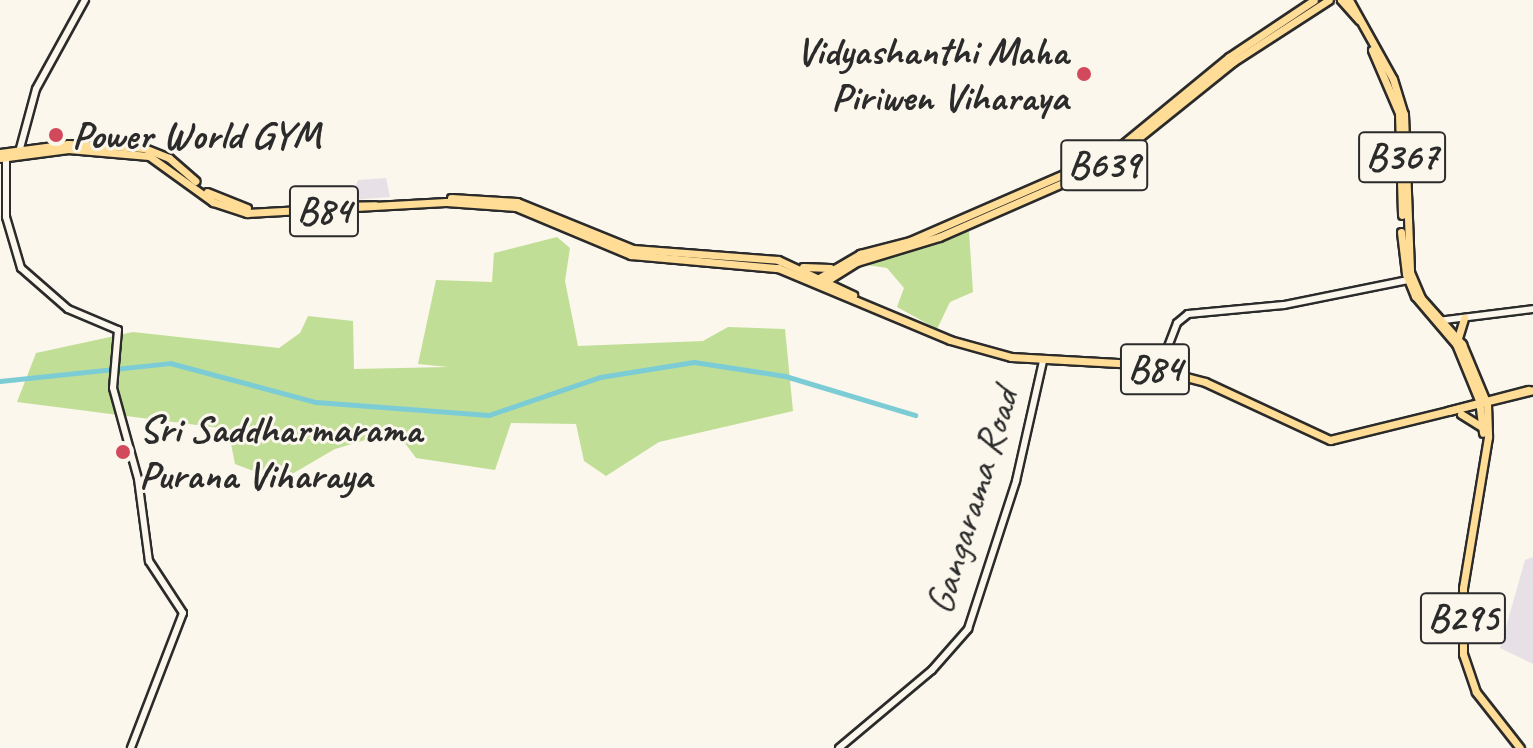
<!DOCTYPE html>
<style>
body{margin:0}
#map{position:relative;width:1533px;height:748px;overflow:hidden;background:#fbf7ec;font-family:Caveat,sans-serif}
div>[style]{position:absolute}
.built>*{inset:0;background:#e8e0e7}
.green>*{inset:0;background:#c1de96}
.canal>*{height:5px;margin:-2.5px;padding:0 2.5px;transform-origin:2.5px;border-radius:2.5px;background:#7cccd6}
.roads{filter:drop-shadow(2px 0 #2b2b2b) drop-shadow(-2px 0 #2b2b2b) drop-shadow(0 2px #2b2b2b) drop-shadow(0 -2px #2b2b2b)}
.minor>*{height:6px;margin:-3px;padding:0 3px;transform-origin:3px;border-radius:3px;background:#fbf7ec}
.major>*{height:7px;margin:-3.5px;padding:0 3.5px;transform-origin:3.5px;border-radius:3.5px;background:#ffdd96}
.dots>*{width:22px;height:22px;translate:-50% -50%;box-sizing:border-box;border:4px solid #fbf7ec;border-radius:50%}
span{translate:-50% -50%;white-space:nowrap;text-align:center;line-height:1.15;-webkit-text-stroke:6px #fbf7ec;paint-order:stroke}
.shield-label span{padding:2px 6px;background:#fbf7ec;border:2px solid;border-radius:6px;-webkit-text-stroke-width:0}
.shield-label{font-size:38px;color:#2b2b2b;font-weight:700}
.poi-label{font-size:40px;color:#2b2b2b;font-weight:700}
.right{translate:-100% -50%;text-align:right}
.left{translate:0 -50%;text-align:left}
.street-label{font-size:40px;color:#2b2b2b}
</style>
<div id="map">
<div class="built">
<i style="clip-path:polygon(386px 178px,390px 197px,350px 200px,358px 180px)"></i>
<i style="clip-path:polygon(1533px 557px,1533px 664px,1500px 648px,1525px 560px)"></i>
</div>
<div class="green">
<i style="clip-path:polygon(969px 231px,973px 292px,950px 302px,937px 329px,897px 307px,904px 288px,887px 268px,867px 265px)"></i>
<i style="clip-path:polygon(557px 237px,570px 248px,565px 281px,578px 346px,703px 341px,728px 327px,785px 329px,793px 411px,659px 442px,606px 476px,584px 461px,576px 424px,511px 423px,495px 470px,416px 458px,396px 431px,335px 449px,280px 481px,235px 464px,228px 429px,17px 402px,36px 353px,133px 332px,279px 348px,300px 333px,308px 316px,353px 321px,354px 369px,448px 367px,418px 364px,436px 280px,492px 282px,494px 253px)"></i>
</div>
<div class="canal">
<i style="left:0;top:381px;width:171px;rotate:-6deg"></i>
<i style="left:170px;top:363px;width:151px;rotate:15deg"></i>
<i style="left:316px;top:402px;width:173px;rotate:4.3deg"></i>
<i style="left:489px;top:415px;width:117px;rotate:-18.9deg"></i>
<i style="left:600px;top:377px;width:95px;rotate:-9.1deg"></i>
<i style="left:694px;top:362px;width:92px;rotate:8.7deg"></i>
<i style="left:785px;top:376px;width:136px;rotate:16.7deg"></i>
</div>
<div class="roads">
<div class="minor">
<i style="left:19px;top:152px;width:65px;rotate:-74.9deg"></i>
<i style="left:36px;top:89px;width:102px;rotate:-61.2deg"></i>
<i style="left:6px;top:153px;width:64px;rotate:90deg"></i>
<i style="left:6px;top:217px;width:53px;rotate:73.6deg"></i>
<i style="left:21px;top:268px;width:62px;rotate:41.1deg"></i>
<i style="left:68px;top:309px;width:54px;rotate:22.8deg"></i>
<i style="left:118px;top:330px;width:58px;rotate:94.9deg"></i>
<i style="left:113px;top:388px;width:94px;rotate:74.6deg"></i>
<i style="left:138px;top:479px;width:83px;rotate:82.4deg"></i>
<i style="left:149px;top:561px;width:62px;rotate:56.8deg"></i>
<i style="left:183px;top:613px;width:145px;rotate:111.1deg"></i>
<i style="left:1437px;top:321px;width:97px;rotate:-7.1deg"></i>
<i style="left:1159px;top:370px;width:50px;rotate:-69deg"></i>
<i style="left:1177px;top:323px;width:14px;rotate:-39deg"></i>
<i style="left:1188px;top:314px;width:96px;rotate:-5.4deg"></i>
<i style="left:1284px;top:305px;width:126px;rotate:-11.4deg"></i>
<i style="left:839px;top:748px;width:121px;rotate:-40deg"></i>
<i style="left:932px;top:670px;width:55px;rotate:-48.7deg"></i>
<i style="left:968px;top:629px;width:156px;rotate:-72deg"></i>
<i style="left:1016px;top:481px;width:123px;rotate:-77.3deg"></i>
</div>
<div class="major">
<i style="left:1341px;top:0;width:27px;rotate:48deg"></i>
<i style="left:1349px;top:0;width:90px;rotate:60.9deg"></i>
<i style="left:1393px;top:79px;width:37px;rotate:73deg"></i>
<i style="left:1404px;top:114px;width:158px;rotate:87.8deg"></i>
<i style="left:1410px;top:272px;width:28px;rotate:67deg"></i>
<i style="left:1421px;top:298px;width:62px;rotate:48.3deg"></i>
<i style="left:1462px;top:344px;width:65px;rotate:67.4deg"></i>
<i style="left:1487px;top:404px;width:33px;rotate:88deg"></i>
<i style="left:1488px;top:437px;width:153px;rotate:99.4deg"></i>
<i style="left:1463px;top:588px;width:66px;rotate:90deg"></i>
<i style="left:1463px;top:654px;width:40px;rotate:71.1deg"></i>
<i style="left:1476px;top:692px;width:71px;rotate:51.8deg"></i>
<i style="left:1372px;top:50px;width:69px;rotate:66.8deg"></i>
<i style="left:1399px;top:113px;width:102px;rotate:88.3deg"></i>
<i style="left:0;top:153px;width:69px;rotate:-7.5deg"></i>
<i style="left:68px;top:144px;width:76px;rotate:3deg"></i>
<i style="left:144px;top:148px;width:27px;rotate:22deg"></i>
<i style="left:169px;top:158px;width:35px;rotate:41deg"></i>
<i style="left:0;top:158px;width:69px;rotate:-7.5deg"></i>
<i style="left:68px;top:149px;width:81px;rotate:4.9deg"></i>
<i style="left:149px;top:156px;width:79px;rotate:35.7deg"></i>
<i style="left:213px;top:202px;width:36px;rotate:18deg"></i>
<i style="left:247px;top:213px;width:199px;rotate:-3.2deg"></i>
<i style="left:446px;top:202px;width:70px;rotate:4.1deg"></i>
<i style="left:516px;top:207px;width:125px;rotate:22.7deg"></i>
<i style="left:631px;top:255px;width:148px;rotate:5.1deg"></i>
<i style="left:778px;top:268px;width:186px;rotate:22.7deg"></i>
<i style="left:950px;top:340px;width:63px;rotate:15.6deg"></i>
<i style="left:1011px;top:357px;width:125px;rotate:3.2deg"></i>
<i style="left:1136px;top:364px;width:71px;rotate:14.6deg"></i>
<i style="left:1205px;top:382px;width:138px;rotate:24.9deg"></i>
<i style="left:1330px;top:440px;width:209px;rotate:-13.8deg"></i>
<i style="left:207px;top:192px;width:43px;rotate:21.8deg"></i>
<i style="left:451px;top:198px;width:66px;rotate:3.5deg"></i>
<i style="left:517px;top:202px;width:125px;rotate:22.1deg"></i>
<i style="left:633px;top:249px;width:145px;rotate:4.3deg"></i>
<i style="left:778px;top:260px;width:83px;rotate:25deg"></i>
<i style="left:336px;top:206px;width:39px;rotate:-1deg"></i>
<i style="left:1401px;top:232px;width:42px;rotate:83.2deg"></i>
<i style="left:1406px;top:274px;width:24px;rotate:68deg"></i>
<i style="left:1415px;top:296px;width:63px;rotate:49.5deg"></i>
<i style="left:1456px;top:344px;width:61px;rotate:67.7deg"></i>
<i style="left:1479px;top:400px;width:33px;rotate:83deg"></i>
<i style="left:803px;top:267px;width:27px;rotate:2deg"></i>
<i style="left:819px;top:278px;width:48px;rotate:-30.3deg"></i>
<i style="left:860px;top:254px;width:52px;rotate:-14.6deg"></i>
<i style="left:910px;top:241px;width:220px;rotate:-23.5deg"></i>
<i style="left:1112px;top:153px;width:151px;rotate:-39.4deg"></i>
<i style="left:1229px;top:57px;width:102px;rotate:-33.8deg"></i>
<i style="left:823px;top:283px;width:40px;rotate:-32deg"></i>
<i style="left:857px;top:262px;width:86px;rotate:-17deg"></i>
<i style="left:939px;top:237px;width:182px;rotate:-23.6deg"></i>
<i style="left:1106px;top:164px;width:163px;rotate:-38.8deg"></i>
<i style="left:1233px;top:62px;width:114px;rotate:-32.9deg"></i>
<i style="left:1458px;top:338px;width:21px;rotate:-73deg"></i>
<i style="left:1448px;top:411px;width:83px;rotate:-14.7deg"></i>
<i style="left:1461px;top:414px;width:25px;rotate:32deg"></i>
</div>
</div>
<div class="dots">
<i style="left:1084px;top:74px;background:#d1495b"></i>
<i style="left:56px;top:135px;background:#d1495b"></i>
<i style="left:123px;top:452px;background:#d1495b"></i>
</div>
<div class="shield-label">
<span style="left:1402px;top:157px">B367</span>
<span style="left:1104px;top:165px">B639</span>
<span style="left:324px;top:211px">B84</span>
<span style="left:1155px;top:369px">B84</span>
<span style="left:1463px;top:618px">B295</span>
</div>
<div class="poi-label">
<span class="right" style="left:1068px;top:74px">Vidyashanthi Maha<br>Piriwen Viharaya</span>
<span class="left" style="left:72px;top:135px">Power World GYM</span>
<span class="left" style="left:139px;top:452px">Sri Saddharmarama<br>Purana Viharaya</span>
</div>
<div class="street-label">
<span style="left:972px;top:501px;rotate:-73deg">Gangarama Road</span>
</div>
</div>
